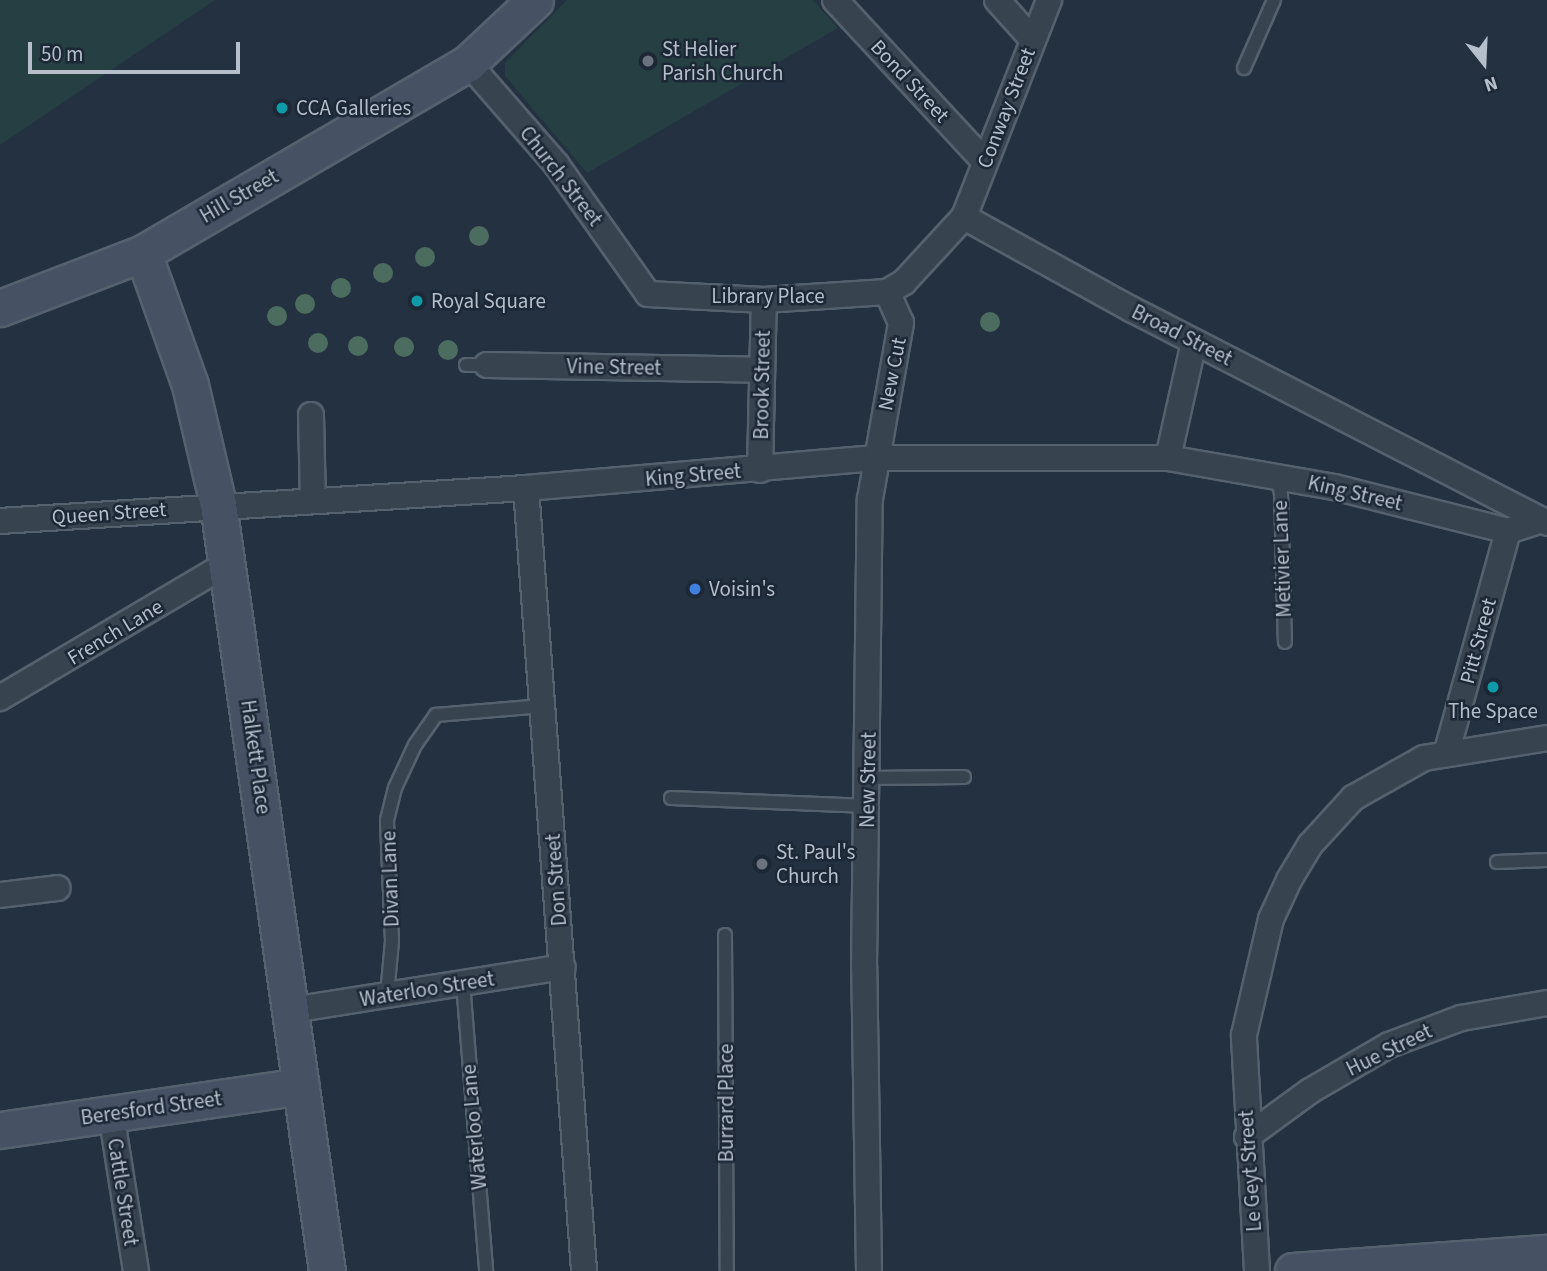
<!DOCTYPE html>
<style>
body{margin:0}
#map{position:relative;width:1547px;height:1271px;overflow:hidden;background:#243141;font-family:"Source Sans 3",sans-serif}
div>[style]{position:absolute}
.green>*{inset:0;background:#263f42}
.roads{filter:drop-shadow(2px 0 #56616e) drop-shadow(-2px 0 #56616e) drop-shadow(0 2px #56616e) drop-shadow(0 -2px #56616e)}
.lane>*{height:12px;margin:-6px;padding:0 6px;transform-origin:6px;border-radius:6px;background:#384350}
.street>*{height:24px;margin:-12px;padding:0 12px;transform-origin:12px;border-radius:12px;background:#384350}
.secondary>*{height:35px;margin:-17.5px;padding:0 17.5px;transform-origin:17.5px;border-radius:17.5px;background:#465264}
.trees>*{width:20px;height:20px;margin:-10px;border-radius:50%;background:#4b6c5e}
.dots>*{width:19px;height:19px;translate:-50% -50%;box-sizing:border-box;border:4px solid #1d2836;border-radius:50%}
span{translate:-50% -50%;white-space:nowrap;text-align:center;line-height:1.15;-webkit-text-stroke:5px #1d2836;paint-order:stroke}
.poi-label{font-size:21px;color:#b5becb}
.left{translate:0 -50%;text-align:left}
.street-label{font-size:21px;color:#b5becb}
.north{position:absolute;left:1449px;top:28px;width:70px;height:70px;-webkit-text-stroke:5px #1d2836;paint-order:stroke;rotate:162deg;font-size:19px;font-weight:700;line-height:28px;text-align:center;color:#b5becb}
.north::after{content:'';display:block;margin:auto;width:24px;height:32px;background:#b5becb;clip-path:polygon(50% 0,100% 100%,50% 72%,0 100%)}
.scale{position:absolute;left:28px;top:42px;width:212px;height:32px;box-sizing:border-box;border:4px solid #b5becb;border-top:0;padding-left:9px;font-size:21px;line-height:24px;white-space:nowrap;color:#b5becb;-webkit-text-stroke:5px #1d2836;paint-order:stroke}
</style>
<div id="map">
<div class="green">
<i style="clip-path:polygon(0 0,215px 0,0 145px)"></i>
<i style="clip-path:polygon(567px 0,813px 0,838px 28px,587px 173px,505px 76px,505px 63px)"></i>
</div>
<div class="roads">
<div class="lane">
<i style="left:1244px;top:68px;width:74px;rotate:-66.2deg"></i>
<i style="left:466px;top:365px;width:21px"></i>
<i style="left:1277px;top:477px;width:16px;rotate:76deg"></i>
<i style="left:1281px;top:493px;width:149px;rotate:88.5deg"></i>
<i style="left:869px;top:778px;width:95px;rotate:-0.6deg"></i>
<i style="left:671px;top:798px;width:198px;rotate:2.3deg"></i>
<i style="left:1497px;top:862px;width:50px;rotate:-2.3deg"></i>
<i style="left:725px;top:935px;width:336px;rotate:89.7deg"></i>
<i style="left:463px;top:983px;width:289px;rotate:85.4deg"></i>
<i style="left:387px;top:995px;width:54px;rotate:-84.7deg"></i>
<i style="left:392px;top:941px;width:121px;rotate:-92.4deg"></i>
<i style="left:387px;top:820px;width:33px;rotate:-76deg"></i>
<i style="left:395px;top:788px;width:47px;rotate:-65.1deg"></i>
<i style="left:415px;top:745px;width:37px;rotate:-55deg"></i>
<i style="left:436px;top:715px;width:107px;rotate:-4.8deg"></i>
</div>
<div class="street">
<i style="left:835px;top:0;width:221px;rotate:47.2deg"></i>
<i style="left:997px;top:0;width:52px;rotate:48.1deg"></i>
<i style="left:468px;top:63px;width:134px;rotate:48.9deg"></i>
<i style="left:556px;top:164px;width:159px;rotate:54.7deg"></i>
<i style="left:648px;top:294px;width:116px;rotate:3deg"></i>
<i style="left:764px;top:300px;width:123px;rotate:-3.7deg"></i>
<i style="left:887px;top:292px;width:20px;rotate:-30deg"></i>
<i style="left:904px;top:282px;width:88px;rotate:-47.3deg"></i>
<i style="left:964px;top:217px;width:233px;rotate:-68.6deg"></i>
<i style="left:964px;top:217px;width:191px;rotate:28.9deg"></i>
<i style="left:1131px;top:309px;width:468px;rotate:27.2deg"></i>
<i style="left:487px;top:365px;width:275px;rotate:1deg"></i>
<i style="left:311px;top:415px;width:85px;rotate:88.7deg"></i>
<i style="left:1168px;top:458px;width:119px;rotate:-77.4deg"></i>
<i style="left:760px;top:470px;width:170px;rotate:-88.7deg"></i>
<i style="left:526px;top:488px;width:785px;rotate:85.76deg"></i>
<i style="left:0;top:521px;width:527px;rotate:-3.59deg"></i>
<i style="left:526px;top:488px;width:351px;rotate:-4.9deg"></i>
<i style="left:876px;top:458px;width:292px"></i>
<i style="left:1168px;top:458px;width:169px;rotate:9.9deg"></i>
<i style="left:1334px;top:487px;width:179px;rotate:14.2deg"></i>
<i style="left:1508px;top:531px;width:33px;rotate:-18deg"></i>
<i style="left:0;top:698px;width:265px;rotate:-30.6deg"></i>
<i style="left:1447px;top:751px;width:228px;rotate:-74.5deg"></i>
<i style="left:0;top:895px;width:58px;rotate:-6.9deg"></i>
<i style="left:292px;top:1010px;width:274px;rotate:-9deg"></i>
<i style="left:111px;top:1113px;width:160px;rotate:81deg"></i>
<i style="left:1247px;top:1137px;width:78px;rotate:-36.1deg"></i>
<i style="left:1310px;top:1091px;width:91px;rotate:-30.2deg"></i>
<i style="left:1389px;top:1045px;width:77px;rotate:-20.6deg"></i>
<i style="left:1461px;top:1018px;width:87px;rotate:-9.9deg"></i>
<i style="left:869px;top:1271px;width:304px;rotate:-90.9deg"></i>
<i style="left:864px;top:967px;width:468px;rotate:-89.3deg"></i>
<i style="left:870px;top:499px;width:179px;rotate:-80deg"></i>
<i style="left:901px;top:323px;width:34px;rotate:-114deg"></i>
<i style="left:1257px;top:1271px;width:236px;rotate:-93.2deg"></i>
<i style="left:1244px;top:1035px;width:119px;rotate:-76.9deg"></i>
<i style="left:1271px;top:919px;width:43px;rotate:-65.2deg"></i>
<i style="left:1289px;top:880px;width:41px;rotate:-59deg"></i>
<i style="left:1310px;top:845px;width:64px;rotate:-47.5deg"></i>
<i style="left:1353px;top:798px;width:81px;rotate:-29.4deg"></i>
<i style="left:1424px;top:758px;width:125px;rotate:-9.2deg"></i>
</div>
<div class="secondary">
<i style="left:143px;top:253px;width:140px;rotate:70.4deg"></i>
<i style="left:190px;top:385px;width:122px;rotate:76.8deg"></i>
<i style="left:218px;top:504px;width:775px;rotate:81.91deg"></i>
<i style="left:0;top:308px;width:153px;rotate:-21deg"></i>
<i style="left:143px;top:253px;width:376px;rotate:-30.3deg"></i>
<i style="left:468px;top:63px;width:92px;rotate:-43.2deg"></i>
<i style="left:0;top:1130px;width:304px;rotate:-8.3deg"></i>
<i style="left:1293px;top:1271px;width:255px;rotate:-4.1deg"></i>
</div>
</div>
<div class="trees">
<i style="left:479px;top:236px"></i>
<i style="left:425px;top:257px"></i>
<i style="left:383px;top:273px"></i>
<i style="left:341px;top:288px"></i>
<i style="left:305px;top:304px"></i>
<i style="left:277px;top:316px"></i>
<i style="left:990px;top:322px"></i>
<i style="left:318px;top:343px"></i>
<i style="left:358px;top:346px"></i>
<i style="left:404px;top:347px"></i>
<i style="left:448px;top:350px"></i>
</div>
<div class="dots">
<i style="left:648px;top:61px;background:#6b7280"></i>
<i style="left:282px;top:108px;background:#0f9aa8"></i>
<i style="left:417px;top:301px;background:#0f9aa8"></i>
<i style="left:695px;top:589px;background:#3f7fe0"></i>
<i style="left:1493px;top:687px;background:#0f9aa8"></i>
<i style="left:762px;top:864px;background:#6b7280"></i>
</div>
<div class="poi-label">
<span class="left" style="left:662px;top:61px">St Helier<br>Parish Church</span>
<span class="left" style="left:296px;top:108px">CCA Galleries</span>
<span class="left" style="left:431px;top:301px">Royal Square</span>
<span class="left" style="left:709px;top:589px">Voisin's</span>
<span style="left:1493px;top:711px">The Space</span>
<span class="left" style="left:776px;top:864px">St. Paul's<br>Church</span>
</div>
<div class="street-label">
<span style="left:910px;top:81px;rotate:47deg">Bond Street</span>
<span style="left:1006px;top:108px;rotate:-69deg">Conway Street</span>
<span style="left:561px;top:176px;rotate:52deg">Church Street</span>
<span style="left:239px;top:196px;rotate:-30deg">Hill Street</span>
<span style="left:768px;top:296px">Library Place</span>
<span style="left:1182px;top:335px;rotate:27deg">Broad Street</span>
<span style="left:614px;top:367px;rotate:1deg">Vine Street</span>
<span style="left:892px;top:374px;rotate:-79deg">New Cut</span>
<span style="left:762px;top:385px;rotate:-89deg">Brook Street</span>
<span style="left:693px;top:475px;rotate:-5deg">King Street</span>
<span style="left:1355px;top:493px;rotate:13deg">King Street</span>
<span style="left:109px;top:513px;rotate:-4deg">Queen Street</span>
<span style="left:1282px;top:559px;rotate:-92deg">Metivier Lane</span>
<span style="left:115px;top:632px;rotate:-31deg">French Lane</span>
<span style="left:1478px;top:641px;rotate:-75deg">Pitt Street</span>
<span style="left:256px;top:757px;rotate:82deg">Halkett Place</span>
<span style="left:868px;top:780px;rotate:-89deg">New Street</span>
<span style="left:390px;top:879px;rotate:-92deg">Divan Lane</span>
<span style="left:556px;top:880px;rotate:-94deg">Don Street</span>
<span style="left:427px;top:989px;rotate:-9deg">Waterloo Street</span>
<span style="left:1389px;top:1050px;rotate:-26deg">Hue Street</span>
<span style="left:726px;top:1103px;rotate:-90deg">Burrard Place</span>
<span style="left:151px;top:1108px;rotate:-8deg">Beresford Street</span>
<span style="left:474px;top:1127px;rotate:-95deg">Waterloo Lane</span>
<span style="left:1250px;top:1171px;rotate:-94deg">Le Geyt Street</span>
<span style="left:123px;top:1192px;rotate:81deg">Cattle Street</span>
</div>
<div class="north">N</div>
<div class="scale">50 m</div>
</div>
